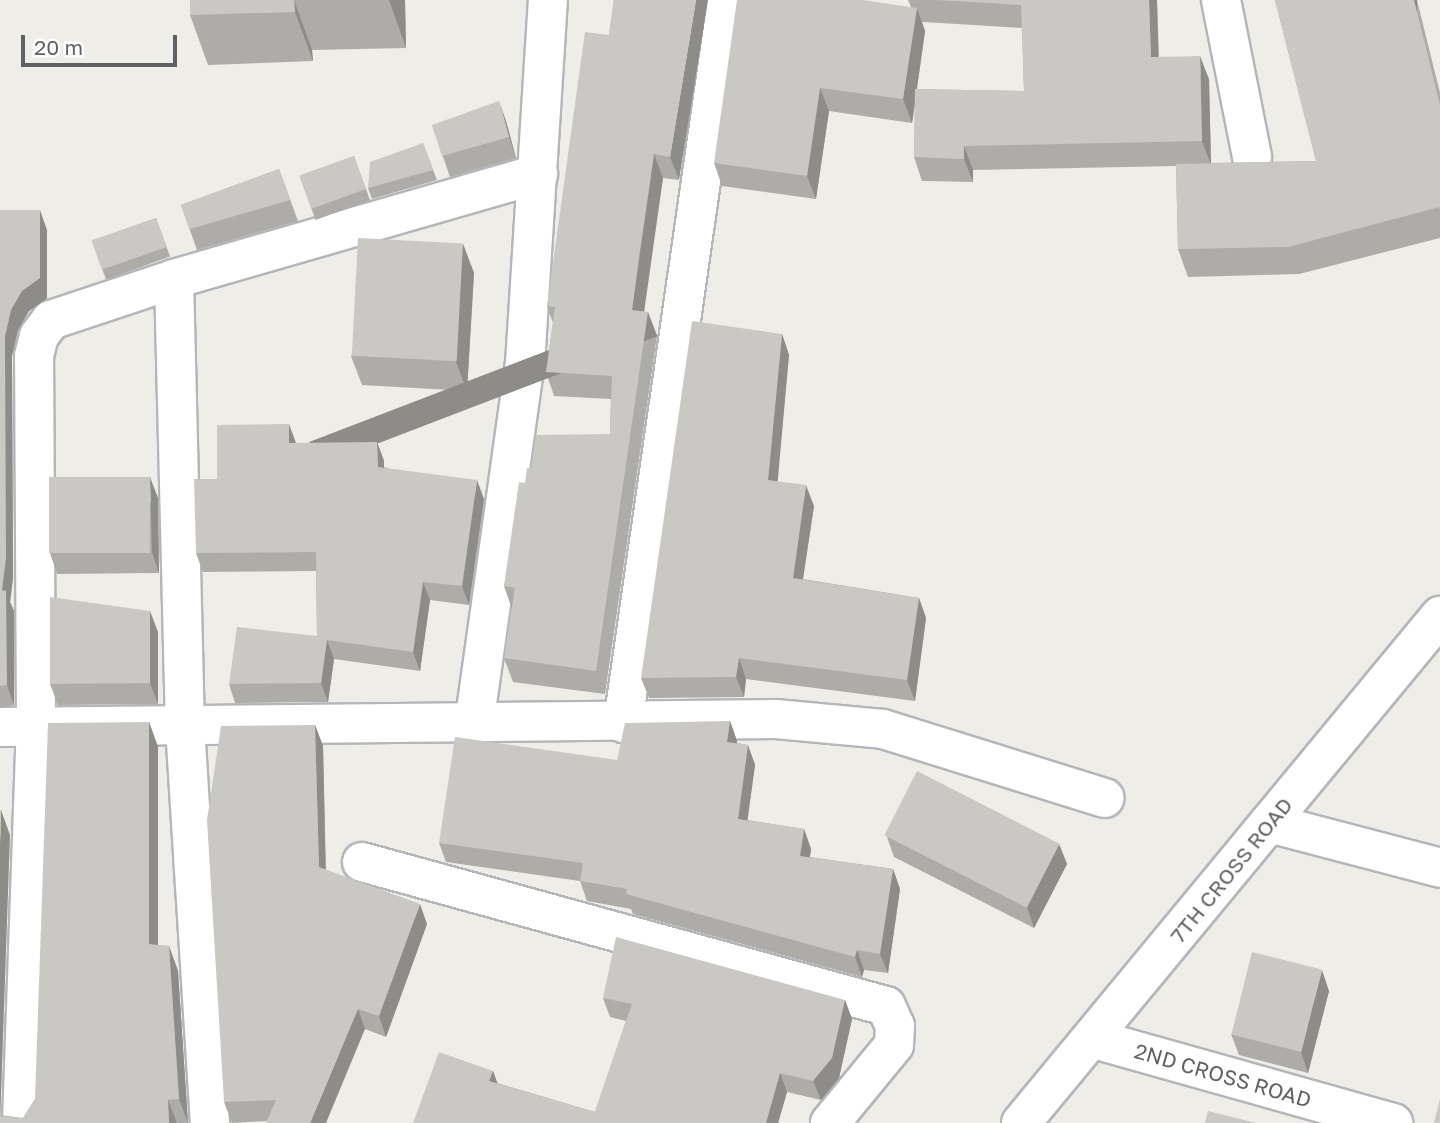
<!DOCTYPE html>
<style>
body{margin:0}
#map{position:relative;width:1440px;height:1123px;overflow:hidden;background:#efede7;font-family:"Golos Text",sans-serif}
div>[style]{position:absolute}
.roads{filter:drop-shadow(2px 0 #b4b6ba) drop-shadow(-2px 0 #b4b6ba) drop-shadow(0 2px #b4b6ba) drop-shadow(0 -2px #b4b6ba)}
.minor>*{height:38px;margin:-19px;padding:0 19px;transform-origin:19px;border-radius:19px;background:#fff}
.wall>*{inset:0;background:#aeaca9;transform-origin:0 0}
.shaded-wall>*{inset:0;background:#8d8c89;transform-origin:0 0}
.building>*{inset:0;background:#cac8c4;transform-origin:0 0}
span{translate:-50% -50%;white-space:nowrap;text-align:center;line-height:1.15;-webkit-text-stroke:7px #fff;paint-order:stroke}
.street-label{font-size:21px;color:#5f6165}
.scale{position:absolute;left:21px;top:35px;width:156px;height:32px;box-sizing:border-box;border:4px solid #5f6165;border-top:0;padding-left:9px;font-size:21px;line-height:24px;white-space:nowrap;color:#5f6165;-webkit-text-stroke:5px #fff;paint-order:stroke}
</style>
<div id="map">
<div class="roads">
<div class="minor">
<i style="left:1221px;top:0;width:160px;rotate:78.8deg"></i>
<i style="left:174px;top:279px;width:448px;rotate:88.6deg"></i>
<i style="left:185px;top:727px;width:397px;rotate:86.4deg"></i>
<i style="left:623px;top:723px;width:730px;rotate:-81.81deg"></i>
<i style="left:474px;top:725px;width:365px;rotate:-82deg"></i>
<i style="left:525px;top:364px;width:365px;rotate:-86.4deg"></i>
<i style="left:0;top:727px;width:776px;rotate:-0.59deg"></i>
<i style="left:776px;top:719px;width:107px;rotate:5.3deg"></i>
<i style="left:883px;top:729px;width:232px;rotate:17.3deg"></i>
<i style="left:1269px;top:823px;width:177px;rotate:14.7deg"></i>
<i style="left:362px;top:862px;width:543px;rotate:15.37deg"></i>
<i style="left:886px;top:1006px;width:22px;rotate:66deg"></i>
<i style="left:895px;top:1026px;width:19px;rotate:93deg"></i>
<i style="left:894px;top:1045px;width:101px;rotate:129.4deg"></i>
<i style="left:1094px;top:1039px;width:311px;rotate:15.7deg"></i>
<i style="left:22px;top:1123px;width:397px;rotate:-88deg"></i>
<i style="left:36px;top:726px;width:370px;rotate:-90.3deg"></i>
<i style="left:34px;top:356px;width:21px;rotate:-76deg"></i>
<i style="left:39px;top:336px;width:20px;rotate:-53deg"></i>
<i style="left:51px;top:320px;width:130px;rotate:-18.4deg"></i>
<i style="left:174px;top:279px;width:379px;rotate:-16.1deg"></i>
<i style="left:1021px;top:1123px;width:658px;rotate:-50.43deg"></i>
</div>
</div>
<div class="wall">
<i style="clip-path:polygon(190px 0,405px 0,406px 48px,312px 50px,313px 61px,208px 65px,190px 15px)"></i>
<i style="clip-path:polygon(614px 0,679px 180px,663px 178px,647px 281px,643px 312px,657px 336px,605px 694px,513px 682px,504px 658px,512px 609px,504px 586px,525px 483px,531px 469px,610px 434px,611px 399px,554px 396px,546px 372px,553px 323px,547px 306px,609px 35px)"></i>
<i style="clip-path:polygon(evenodd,908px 0,1157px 0,1159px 57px,1209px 79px,1211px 163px,1316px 161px,1275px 0,1417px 0,1440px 93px,1440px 238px,1299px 274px,1188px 277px,1178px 249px,1176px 166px,973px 170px,973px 182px,922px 181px,914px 157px,915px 104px,912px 123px,829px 111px,816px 199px,722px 186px,714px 163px,911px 7px,908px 0,922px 22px,1022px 28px,1024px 91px,917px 89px,925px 31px,922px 22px)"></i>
<i style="clip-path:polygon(506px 121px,516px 158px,450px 177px,432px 125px)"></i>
<i style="clip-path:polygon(423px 143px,437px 180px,372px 199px,368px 188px)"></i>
<i style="left:354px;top:156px;width:47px;height:58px;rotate:70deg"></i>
<i style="clip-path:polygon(279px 169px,298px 221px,197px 250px,181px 205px)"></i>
<i style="clip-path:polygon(0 210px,47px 230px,47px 298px,29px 311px,18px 330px,12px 356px,13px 578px,10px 602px,14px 611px,14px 705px,0 708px)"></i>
<i style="left:156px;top:218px;width:41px;height:68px;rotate:70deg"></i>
<i style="clip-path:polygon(463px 244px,474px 273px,467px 391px,362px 385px,351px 356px)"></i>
<i style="clip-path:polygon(782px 334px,789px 355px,777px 481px,814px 506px,803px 579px,919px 598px,926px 618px,915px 701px,746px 679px,744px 697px,649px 698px,641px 678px)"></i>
<i style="clip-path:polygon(377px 442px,384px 461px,384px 467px,484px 499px,469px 605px,430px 600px,420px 671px,334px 659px,328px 702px,235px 703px,229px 684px,317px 636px,316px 571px,203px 572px,196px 553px,217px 479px)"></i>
<i style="clip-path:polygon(158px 498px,159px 573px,57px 574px,50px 553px)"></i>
<i style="clip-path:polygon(158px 632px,158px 704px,58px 705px,50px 684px)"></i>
<i style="clip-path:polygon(730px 721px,737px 741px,737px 743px,748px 745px,755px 765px,747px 820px,804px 829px,811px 849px,810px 857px,893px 869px,900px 889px,888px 973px,864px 970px,862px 977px,633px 914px,631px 909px,587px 901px,580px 881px,446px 862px,439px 843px,617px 760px)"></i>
<i style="clip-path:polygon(149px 722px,158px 747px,158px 945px,169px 946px,178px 971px,188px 1123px,0 1123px,10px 835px,0 1115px,23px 1118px,35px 1099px)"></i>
<i style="clip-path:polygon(315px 725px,323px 746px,326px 870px,427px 924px,386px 1037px,365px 1029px,267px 1121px,232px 1123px,224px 1102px)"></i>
<i style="clip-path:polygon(887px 837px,1059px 844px,1067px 864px,1034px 928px,894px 857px)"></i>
<i style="clip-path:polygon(1329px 991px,1308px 1073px,1239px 1055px,1231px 1034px)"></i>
<i style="clip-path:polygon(603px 998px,845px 1000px,852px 1019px,839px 1078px,821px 1100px,787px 1092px,778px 1123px,413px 1123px,493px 1071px,497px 1083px,595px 1112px,626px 1021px,610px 1017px)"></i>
</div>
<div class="shaded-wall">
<i style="clip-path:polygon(294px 0,312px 50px,313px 61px,295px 12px)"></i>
<i style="clip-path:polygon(389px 0,405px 0,406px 48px)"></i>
<i style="clip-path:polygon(696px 0,708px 0,679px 180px,670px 157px)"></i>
<i style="clip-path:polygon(1149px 0,1157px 0,1159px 81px,1151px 57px)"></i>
<i style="left:1414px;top:0;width:3px;height:108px"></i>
<i style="clip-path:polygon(917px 8px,925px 31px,912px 123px,903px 99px)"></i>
<i style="clip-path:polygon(1200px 56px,1209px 79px,1211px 165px,1202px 141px)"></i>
<i style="clip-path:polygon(820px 88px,829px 111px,816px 199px,807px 176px)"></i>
<i style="clip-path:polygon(499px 101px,506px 121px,516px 158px,509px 137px)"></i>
<i style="clip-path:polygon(964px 146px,973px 170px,973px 182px,964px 159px)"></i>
<i style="clip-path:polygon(654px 154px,663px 178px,641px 334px,632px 310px)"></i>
<i style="clip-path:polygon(40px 210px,47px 230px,47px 298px,29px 311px,18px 330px,12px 356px,13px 578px,10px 602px,14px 611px,14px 705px,7px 685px,2px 590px,5px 336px,11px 310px)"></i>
<i style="clip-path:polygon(463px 244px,474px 273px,467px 391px,456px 362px)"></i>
<i style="left:648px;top:312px;width:26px;height:363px;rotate:69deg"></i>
<i style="clip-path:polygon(782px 334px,789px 355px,776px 500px,768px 480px)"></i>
<i style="clip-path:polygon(289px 424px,296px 443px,289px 443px)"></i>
<i style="clip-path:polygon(377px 442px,384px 461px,384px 485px,378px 467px)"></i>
<i style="clip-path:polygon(150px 477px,158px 498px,159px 573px,152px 552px)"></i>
<i style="clip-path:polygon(477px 480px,484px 499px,469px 605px,462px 586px)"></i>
<i style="clip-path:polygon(806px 485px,814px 506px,800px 598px,793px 578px)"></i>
<i style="clip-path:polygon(423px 582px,430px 600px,420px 671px,413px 652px)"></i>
<i style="clip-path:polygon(919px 598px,926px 618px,915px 701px,907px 680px)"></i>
<i style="clip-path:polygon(150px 611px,158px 632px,158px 704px,150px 683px)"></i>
<i style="clip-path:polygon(327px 640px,334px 659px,328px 702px,321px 683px)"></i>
<i style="clip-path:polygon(739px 658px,746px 679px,744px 697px,736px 677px)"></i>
<i style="clip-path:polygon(730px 721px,737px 741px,734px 762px,727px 742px)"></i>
<i style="clip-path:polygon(149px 722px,158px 747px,158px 969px,149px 944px)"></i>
<i style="clip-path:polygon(315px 725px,323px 746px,326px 888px,319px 867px)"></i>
<i style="clip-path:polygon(748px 745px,755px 765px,745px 839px,738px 819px)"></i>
<i style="clip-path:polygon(1px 810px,10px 835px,0 1122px,0 844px)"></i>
<i style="clip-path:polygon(804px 829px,811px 849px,807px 875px,800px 856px)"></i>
<i style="clip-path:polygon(1059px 844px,1067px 864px,1034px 928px,1027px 907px)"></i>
<i style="clip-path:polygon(893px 869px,900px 889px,888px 973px,880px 954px)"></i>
<i style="clip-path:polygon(420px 904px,427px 924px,386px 1037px,379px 1016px)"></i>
<i style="clip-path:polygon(169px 946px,178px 971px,188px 1123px,179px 1099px)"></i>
<i style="clip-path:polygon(857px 950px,864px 970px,862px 977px,855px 957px)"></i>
<i style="clip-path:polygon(1322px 970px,1329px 991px,1308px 1073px,1301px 1052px)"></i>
<i style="clip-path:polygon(845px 1000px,852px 1019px,839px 1078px,821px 1100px,813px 1081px)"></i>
<i style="clip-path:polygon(358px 1009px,365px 1029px,326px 1123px,310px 1123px)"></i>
<i style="clip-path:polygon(493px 1071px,500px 1090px,489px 1081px)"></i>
<i style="clip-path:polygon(780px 1073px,787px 1092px,778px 1123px,766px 1123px)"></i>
<i style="clip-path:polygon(168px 1100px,177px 1123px,169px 1123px)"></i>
</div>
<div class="building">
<i style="clip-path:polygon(190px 0,305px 0,294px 0,295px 12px,190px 15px)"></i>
<i style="clip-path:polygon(614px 0,696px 0,670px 157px,654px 154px,639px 257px,632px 310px,648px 312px,596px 671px,504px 658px,515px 588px,504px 586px,519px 482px,525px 483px,527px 468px,531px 469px,536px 435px,610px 434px,612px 376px,546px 372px,555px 307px,547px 306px,585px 32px,609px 35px)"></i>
<i style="clip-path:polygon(737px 0,863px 0,917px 8px,903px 99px,820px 88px,807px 176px,714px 163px)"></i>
<i style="clip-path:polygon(937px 0,1149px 0,1151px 57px,1200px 56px,1202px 141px,964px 146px,964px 159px,914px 157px,915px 89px,1024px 91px,1021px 5px)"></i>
<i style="clip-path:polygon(1275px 0,1414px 0,1440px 105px,1440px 207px,1288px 247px,1178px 249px,1176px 164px,1316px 161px)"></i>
<i style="clip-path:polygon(499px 101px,509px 137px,442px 156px,432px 125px)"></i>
<i style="clip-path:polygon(423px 143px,433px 170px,368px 188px,370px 162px)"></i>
<i style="left:354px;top:156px;width:35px;height:58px;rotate:70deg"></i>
<i style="clip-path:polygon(279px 169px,290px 200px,190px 229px,181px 205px)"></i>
<i style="clip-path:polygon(0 210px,40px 210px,40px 278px,22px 291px,11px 310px,5px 336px,6px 558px,2px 590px,6px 591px,7px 685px,0 686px)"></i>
<i style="left:156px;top:218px;width:31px;height:68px;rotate:71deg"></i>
<i style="left:358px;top:238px;width:105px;height:118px;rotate:3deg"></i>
<i style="clip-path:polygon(692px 321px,782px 334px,768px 480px,806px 485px,793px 578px,919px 598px,907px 680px,739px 658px,736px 677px,641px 678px)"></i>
<i style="clip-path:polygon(289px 424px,289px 443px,377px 442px,378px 467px,477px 480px,462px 586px,423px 582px,413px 652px,327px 640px,321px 683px,229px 684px,237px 627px,317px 636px,316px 552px,196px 553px,194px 479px,217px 479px,217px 425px)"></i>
<i style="left:49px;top:477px;width:101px;height:76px"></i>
<i style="clip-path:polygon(50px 597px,150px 611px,150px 683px,50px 684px)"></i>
<i style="clip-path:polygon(730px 721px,727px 742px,748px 745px,738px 819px,804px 829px,800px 856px,893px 869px,880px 954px,857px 950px,855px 957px,626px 894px,627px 889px,580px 881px,583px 863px,439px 843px,455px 737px,617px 760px,625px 723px)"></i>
<i style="clip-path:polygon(149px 722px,149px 944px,169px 946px,179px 1099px,168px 1100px,169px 1123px,0 1123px,0 1115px,1px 1116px,23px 1118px,35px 1099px,48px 723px)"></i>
<i style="clip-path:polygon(315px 725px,319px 867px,420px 904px,379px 1016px,358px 1009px,310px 1123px,266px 1123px,276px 1100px,224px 1102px,207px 820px,221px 726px)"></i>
<i style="left:917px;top:771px;width:160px;height:72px;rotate:27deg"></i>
<i style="clip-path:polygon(0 810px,1px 810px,0 844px)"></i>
<i style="clip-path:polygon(616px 937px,845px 1000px,832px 1058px,813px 1081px,780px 1073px,766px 1123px,413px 1123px,439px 1052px,493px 1071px,489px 1081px,595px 1112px,632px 1004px,603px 998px)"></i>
<i style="left:1252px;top:952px;width:72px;height:85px;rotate:14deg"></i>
<i style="clip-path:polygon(1440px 1099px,1440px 1123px,1434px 1123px)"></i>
<i style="clip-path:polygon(1208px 1111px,1256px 1123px,1205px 1123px)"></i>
</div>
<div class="street-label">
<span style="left:1231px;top:870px;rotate:-51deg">7TH CROSS ROAD</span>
<span style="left:1223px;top:1075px;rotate:16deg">2ND CROSS ROAD</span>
</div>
<div class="scale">20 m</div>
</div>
